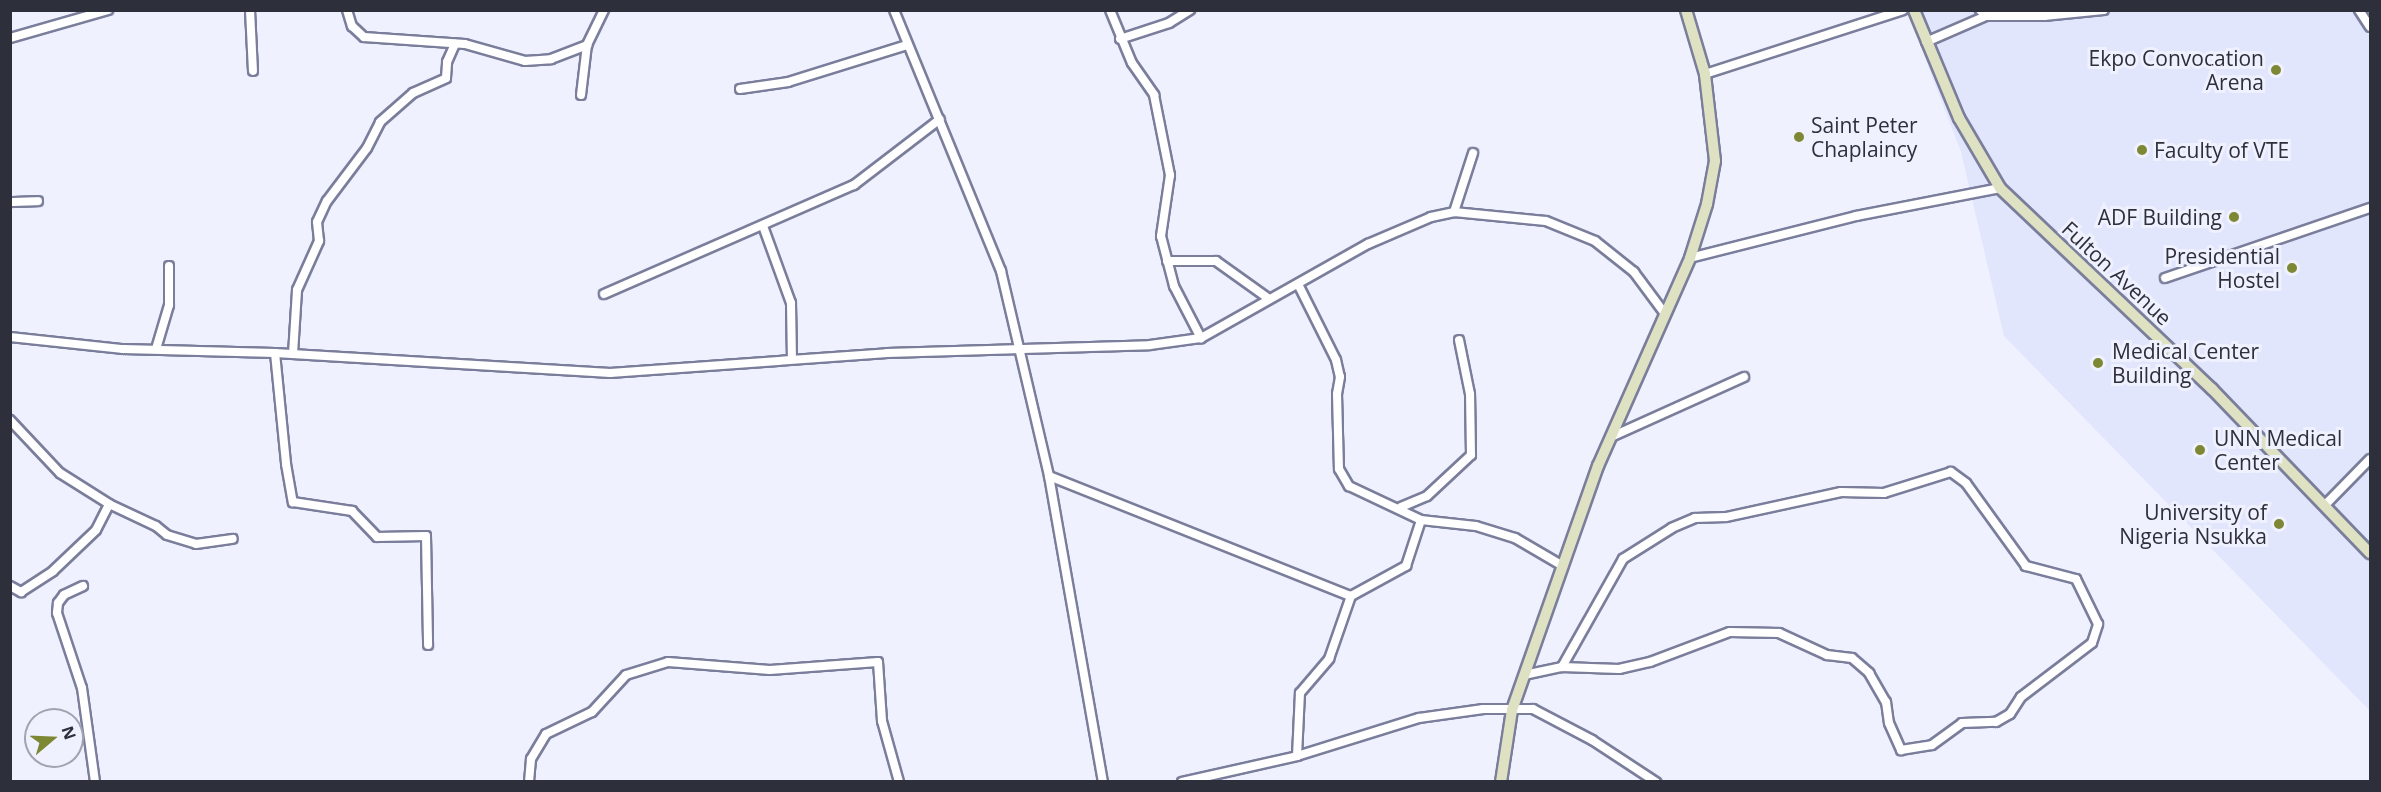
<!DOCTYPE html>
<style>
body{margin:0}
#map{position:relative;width:2381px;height:792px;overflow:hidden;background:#eff1fe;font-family:"Open Sans",sans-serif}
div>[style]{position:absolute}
.built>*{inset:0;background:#e2e6fd}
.roads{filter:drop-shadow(2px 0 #7a7e9b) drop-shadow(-2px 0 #7a7e9b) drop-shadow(0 2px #7a7e9b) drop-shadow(0 -2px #7a7e9b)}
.street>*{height:8px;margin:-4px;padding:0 4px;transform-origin:4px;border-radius:4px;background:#fff}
.secondary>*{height:10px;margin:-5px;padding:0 5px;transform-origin:5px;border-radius:5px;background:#dee2c3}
.dots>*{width:16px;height:16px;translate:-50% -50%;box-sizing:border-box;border:3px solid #eff1fe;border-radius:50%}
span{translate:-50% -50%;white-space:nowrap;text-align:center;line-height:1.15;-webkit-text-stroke:6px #eff1fe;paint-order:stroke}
.poi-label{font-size:21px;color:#2d2f3b}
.right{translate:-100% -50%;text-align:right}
.left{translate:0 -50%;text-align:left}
.street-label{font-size:21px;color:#2d2f3b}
.frame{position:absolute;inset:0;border:12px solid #2d2f3b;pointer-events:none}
.north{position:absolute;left:24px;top:708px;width:60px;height:60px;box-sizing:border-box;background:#eff1fe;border:2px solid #a1a3b0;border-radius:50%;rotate:71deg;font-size:16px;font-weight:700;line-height:24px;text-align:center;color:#2d2f3b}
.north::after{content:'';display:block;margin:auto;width:21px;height:27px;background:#7d8734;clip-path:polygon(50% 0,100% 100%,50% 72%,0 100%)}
</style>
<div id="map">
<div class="built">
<i style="clip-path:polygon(1907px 11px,2370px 11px,2370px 711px,2004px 336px,1961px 152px)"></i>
</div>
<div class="roads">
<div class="street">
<i style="left:250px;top:10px;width:61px;rotate:87.2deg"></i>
<i style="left:347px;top:10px;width:17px;rotate:73deg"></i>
<i style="left:352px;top:26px;width:16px;rotate:43deg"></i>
<i style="left:364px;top:37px;width:101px;rotate:4deg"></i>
<i style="left:465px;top:44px;width:62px;rotate:15.8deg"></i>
<i style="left:525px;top:61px;width:26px;rotate:-4deg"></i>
<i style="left:551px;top:59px;width:39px;rotate:-21deg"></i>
<i style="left:894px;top:10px;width:282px;rotate:67.7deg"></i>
<i style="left:1001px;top:271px;width:211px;rotate:76.8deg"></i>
<i style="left:1049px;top:476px;width:311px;rotate:80deg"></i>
<i style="left:1110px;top:10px;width:57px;rotate:67.5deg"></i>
<i style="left:1132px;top:63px;width:39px;rotate:55deg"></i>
<i style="left:1154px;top:95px;width:82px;rotate:78.7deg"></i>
<i style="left:1170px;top:175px;width:62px;rotate:98.4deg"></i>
<i style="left:1161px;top:236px;width:52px;rotate:75.4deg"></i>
<i style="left:1174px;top:286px;width:59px;rotate:62.6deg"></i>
<i style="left:1980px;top:10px;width:8px;rotate:45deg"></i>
<i style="left:1986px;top:16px;width:58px"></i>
<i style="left:2044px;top:16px;width:60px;rotate:-5.7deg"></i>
<i style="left:2359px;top:10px;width:20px;rotate:57deg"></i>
<i style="left:10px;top:38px;width:102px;rotate:-15.9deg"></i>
<i style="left:1120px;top:39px;width:52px;rotate:-18.1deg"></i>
<i style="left:1169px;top:23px;width:25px;rotate:-32deg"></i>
<i style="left:1926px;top:42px;width:65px;rotate:-23.4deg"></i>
<i style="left:1705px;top:74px;width:208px;rotate:-17.9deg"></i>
<i style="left:740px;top:89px;width:49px;rotate:-8.3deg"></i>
<i style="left:788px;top:82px;width:125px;rotate:-17.3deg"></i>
<i style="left:581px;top:95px;width:50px;rotate:-83.2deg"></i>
<i style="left:587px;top:45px;width:39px;rotate:-64deg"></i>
<i style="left:10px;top:202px;width:28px;rotate:-2deg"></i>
<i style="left:1454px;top:212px;width:62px;rotate:-72.1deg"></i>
<i style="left:763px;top:226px;width:82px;rotate:70deg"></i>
<i style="left:791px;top:303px;width:56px;rotate:89deg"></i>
<i style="left:1690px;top:258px;width:171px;rotate:-14.2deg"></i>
<i style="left:1856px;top:216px;width:147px;rotate:-11deg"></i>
<i style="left:1167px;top:261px;width:49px"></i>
<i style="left:1216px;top:261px;width:65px;rotate:35.6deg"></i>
<i style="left:2165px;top:278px;width:217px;rotate:-18.9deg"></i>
<i style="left:1298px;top:284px;width:85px;rotate:63.4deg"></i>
<i style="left:1336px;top:360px;width:17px;rotate:77deg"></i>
<i style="left:1340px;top:377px;width:17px;rotate:100deg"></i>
<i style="left:1337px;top:394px;width:75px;rotate:88.5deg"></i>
<i style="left:1339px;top:469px;width:20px;rotate:60deg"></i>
<i style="left:1349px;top:486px;width:80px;rotate:25.3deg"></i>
<i style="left:1421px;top:520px;width:55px;rotate:6.2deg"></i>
<i style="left:1476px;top:526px;width:41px;rotate:17.1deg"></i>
<i style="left:1515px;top:538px;width:56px;rotate:30.3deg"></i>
<i style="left:604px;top:294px;width:273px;rotate:-23.6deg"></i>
<i style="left:854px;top:185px;width:108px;rotate:-37.5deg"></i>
<i style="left:10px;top:337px;width:114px;rotate:6.1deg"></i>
<i style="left:123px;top:349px;width:152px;rotate:1.5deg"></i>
<i style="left:275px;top:353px;width:336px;rotate:3.4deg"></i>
<i style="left:610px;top:373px;width:278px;rotate:-4.1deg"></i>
<i style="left:887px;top:353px;width:263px;rotate:-1.7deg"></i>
<i style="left:1150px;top:345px;width:51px;rotate:-7.8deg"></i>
<i style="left:1201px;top:338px;width:192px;rotate:-29.4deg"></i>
<i style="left:1368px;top:244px;width:69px;rotate:-23.2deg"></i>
<i style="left:1431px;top:217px;width:24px;rotate:-12deg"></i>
<i style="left:1454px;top:212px;width:92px;rotate:5.6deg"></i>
<i style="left:1546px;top:221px;width:53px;rotate:22.2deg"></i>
<i style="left:1595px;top:241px;width:50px;rotate:38.5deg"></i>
<i style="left:1634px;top:272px;width:49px;rotate:53.4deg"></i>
<i style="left:156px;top:349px;width:46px;rotate:-73.5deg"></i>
<i style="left:169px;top:305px;width:39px;rotate:-90deg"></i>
<i style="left:275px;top:353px;width:112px;rotate:84.3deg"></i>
<i style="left:286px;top:464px;width:39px;rotate:80deg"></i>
<i style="left:293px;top:502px;width:60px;rotate:8.7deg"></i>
<i style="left:352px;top:511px;width:36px;rotate:46deg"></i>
<i style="left:377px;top:537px;width:49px;rotate:-1.2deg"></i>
<i style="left:426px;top:536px;width:109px;rotate:88.9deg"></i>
<i style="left:293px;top:354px;width:64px;rotate:-86.4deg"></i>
<i style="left:297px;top:290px;width:54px;rotate:-65.8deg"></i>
<i style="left:319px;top:241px;width:19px;rotate:-96deg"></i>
<i style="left:317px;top:222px;width:23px;rotate:-65deg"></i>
<i style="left:327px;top:201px;width:66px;rotate:-53deg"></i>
<i style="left:367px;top:148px;width:29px;rotate:-63deg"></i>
<i style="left:380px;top:122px;width:44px;rotate:-41.3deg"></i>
<i style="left:413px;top:93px;width:36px;rotate:-24deg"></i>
<i style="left:446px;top:78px;width:16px;rotate:-86deg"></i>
<i style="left:447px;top:62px;width:20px;rotate:-66deg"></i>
<i style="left:10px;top:420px;width:73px;rotate:46.7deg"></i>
<i style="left:60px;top:473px;width:58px;rotate:32.3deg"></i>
<i style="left:109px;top:504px;width:52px;rotate:25.1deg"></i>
<i style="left:156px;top:526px;width:14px;rotate:39deg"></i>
<i style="left:167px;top:535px;width:30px;rotate:17deg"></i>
<i style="left:196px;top:544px;width:37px;rotate:-8deg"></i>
<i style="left:1611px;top:437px;width:146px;rotate:-24.3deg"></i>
<i style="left:1049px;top:476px;width:325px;rotate:21.7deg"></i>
<i style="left:2325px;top:505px;width:64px;rotate:-45.6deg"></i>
<i style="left:1401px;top:507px;width:28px;rotate:-23deg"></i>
<i style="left:1427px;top:496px;width:60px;rotate:-43deg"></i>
<i style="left:1471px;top:455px;width:61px;rotate:-90.9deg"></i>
<i style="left:1470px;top:394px;width:55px;rotate:-101.5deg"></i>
<i style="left:10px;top:586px;width:13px;rotate:29deg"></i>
<i style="left:21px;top:592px;width:38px;rotate:-33deg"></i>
<i style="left:53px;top:571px;width:59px;rotate:-43.6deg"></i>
<i style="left:96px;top:530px;width:29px;rotate:-63deg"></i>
<i style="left:83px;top:586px;width:21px;rotate:155deg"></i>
<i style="left:64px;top:595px;width:10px;rotate:127deg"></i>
<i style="left:58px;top:603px;width:10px;rotate:96deg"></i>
<i style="left:57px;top:613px;width:79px;rotate:71.6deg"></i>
<i style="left:82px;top:688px;width:95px;rotate:82.1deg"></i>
<i style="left:1524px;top:675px;width:39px;rotate:-12deg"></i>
<i style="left:1562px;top:667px;width:57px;rotate:2deg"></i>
<i style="left:1619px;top:669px;width:32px;rotate:-13deg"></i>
<i style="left:1650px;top:662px;width:85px;rotate:-20.6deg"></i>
<i style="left:1730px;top:632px;width:49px;rotate:1.2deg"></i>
<i style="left:1779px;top:633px;width:53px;rotate:24.6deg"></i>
<i style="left:1827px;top:655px;width:25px;rotate:7deg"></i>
<i style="left:1852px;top:658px;width:23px;rotate:41deg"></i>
<i style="left:1869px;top:673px;width:34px;rotate:60deg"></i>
<i style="left:1886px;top:702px;width:21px;rotate:82deg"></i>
<i style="left:1889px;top:723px;width:30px;rotate:66deg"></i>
<i style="left:1901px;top:750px;width:31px;rotate:-9deg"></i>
<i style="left:1932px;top:745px;width:37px;rotate:-36deg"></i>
<i style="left:1962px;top:723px;width:34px;rotate:-2deg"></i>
<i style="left:1996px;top:722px;width:16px;rotate:-30deg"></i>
<i style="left:2010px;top:714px;width:20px;rotate:-57deg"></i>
<i style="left:2021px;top:697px;width:89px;rotate:-37.3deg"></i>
<i style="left:2092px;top:643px;width:20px;rotate:-72deg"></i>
<i style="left:2098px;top:624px;width:50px;rotate:-116.1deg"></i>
<i style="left:2076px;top:579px;width:52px;rotate:-165.4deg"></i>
<i style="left:2026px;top:566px;width:102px;rotate:-125.9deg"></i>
<i style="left:1966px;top:483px;width:19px;rotate:-144deg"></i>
<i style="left:1951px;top:472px;width:70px;rotate:162.6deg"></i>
<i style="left:1884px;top:493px;width:43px;rotate:-178.7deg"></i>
<i style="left:1841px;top:492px;width:118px;rotate:167.7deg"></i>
<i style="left:1726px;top:517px;width:31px;rotate:178deg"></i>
<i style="left:1695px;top:518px;width:25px;rotate:157deg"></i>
<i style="left:1672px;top:528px;width:58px;rotate:147.7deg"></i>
<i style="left:1623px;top:559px;width:124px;rotate:119.5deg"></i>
<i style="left:1297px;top:756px;width:63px;rotate:-87.3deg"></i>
<i style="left:1300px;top:693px;width:45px;rotate:-49.5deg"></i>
<i style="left:1329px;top:659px;width:67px;rotate:-70.8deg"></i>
<i style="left:1351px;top:596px;width:63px;rotate:-28.6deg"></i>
<i style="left:1406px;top:566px;width:48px;rotate:-71.9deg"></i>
<i style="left:529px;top:782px;width:23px;rotate:-85deg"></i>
<i style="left:531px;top:759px;width:29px;rotate:-59deg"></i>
<i style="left:546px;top:734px;width:51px;rotate:-25.6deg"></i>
<i style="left:592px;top:712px;width:50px;rotate:-47.4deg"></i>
<i style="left:626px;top:675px;width:44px;rotate:-17.2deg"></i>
<i style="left:668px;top:662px;width:102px;rotate:4.5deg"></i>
<i style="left:770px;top:670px;width:108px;rotate:-4.2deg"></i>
<i style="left:878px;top:662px;width:59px;rotate:86.1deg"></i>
<i style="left:882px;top:721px;width:63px;rotate:74.4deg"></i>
<i style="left:1182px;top:782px;width:118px;rotate:-12.7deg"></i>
<i style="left:1297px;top:756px;width:128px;rotate:-17.3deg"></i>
<i style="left:1419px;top:718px;width:65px;rotate:-8deg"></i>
<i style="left:1483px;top:709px;width:50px"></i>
<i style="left:1533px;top:709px;width:67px;rotate:27.7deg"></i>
<i style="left:1592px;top:740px;width:77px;rotate:33.3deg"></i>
</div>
<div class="secondary">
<i style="left:1914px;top:10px;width:117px;rotate:67.4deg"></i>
<i style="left:1959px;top:118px;width:81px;rotate:59.6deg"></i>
<i style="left:2000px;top:188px;width:292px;rotate:43.5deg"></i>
<i style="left:2212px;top:389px;width:228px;rotate:46.1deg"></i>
<i style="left:1501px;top:782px;width:73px;rotate:-81.3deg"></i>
<i style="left:1512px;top:710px;width:259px;rotate:-70.6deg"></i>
<i style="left:1598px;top:466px;width:227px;rotate:-66.1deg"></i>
<i style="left:1690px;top:258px;width:57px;rotate:-72.5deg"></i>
<i style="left:1707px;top:204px;width:44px;rotate:-79.5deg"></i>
<i style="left:1715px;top:161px;width:88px;rotate:-96.6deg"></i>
<i style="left:1705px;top:74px;width:67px;rotate:-106.5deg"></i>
</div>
</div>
<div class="dots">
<i style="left:2276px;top:70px;background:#7d8734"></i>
<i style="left:1799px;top:137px;background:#7d8734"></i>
<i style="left:2142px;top:150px;background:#7d8734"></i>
<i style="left:2234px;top:217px;background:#7d8734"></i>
<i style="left:2292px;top:268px;background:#7d8734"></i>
<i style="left:2098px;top:363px;background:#7d8734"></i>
<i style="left:2200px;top:450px;background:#7d8734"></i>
<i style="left:2279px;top:524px;background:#7d8734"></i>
</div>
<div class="poi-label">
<span class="right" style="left:2264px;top:70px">Ekpo Convocation<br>Arena</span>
<span class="left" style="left:1811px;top:137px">Saint Peter<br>Chaplaincy</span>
<span class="left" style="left:2154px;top:150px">Faculty of VTE</span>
<span class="right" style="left:2222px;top:217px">ADF Building</span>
<span class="right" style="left:2280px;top:268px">Presidential<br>Hostel</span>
<span class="left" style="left:2112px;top:363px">Medical Center<br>Building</span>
<span class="left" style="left:2214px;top:450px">UNN Medical<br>Center</span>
<span class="right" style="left:2267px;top:524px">University of<br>Nigeria Nsukka</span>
</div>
<div class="street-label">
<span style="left:2117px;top:273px;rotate:43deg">Fulton Avenue</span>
</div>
<div class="frame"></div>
<div class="north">N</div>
</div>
